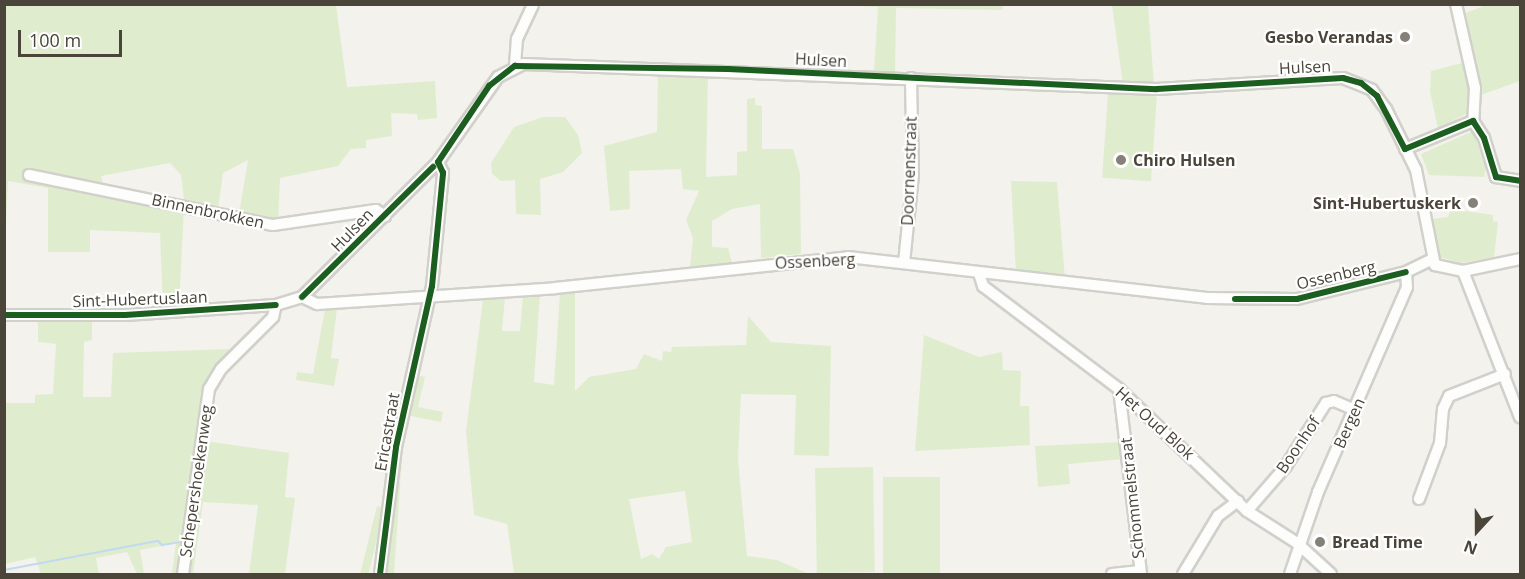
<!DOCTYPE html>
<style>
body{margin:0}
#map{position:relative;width:1525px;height:579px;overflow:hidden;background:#f3f2ed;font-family:"Open Sans",sans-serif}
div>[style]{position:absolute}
.green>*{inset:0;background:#dfedce;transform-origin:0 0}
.stream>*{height:2px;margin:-1px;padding:0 1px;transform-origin:1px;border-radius:1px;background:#c0dbef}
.roads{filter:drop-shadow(2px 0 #d1d0cb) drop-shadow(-2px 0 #d1d0cb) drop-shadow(0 2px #d1d0cb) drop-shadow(0 -2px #d1d0cb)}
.minor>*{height:10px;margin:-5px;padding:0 5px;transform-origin:5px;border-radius:5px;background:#fdfdfc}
.cycleway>*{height:6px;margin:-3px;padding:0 3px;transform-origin:3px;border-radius:3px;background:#1b5e20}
.dots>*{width:16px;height:16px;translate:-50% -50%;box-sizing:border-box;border:3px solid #fff;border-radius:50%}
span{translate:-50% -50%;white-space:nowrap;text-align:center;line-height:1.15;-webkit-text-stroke:4.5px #fff;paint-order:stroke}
.poi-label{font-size:16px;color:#4a4439;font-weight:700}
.right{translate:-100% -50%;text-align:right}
.left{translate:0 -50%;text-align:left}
.street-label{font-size:16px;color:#4a4439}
.frame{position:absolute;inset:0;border:6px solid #4a4439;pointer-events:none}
.north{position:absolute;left:1447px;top:501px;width:60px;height:60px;-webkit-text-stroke:4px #fff;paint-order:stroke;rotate:201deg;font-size:16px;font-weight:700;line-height:24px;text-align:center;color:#4a4439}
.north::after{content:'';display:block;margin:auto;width:21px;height:27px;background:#4a4439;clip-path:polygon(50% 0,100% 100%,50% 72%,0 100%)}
.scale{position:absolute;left:18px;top:30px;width:104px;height:27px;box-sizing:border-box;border:3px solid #4a4439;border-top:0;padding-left:8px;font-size:18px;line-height:21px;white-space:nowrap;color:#4a4439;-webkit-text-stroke:4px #fff;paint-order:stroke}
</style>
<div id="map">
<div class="green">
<i style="clip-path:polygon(4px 5px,336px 5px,347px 87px,435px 81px,437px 118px,418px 120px,417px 114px,391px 113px,392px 136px,366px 140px,366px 148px,351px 149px,338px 166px,280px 178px,278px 223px,239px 214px,248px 160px,223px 173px,218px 209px,184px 201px,181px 175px,170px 163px,101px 176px,103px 186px,184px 208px,179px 306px,163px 306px,160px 233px,90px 230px,90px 252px,48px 252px,48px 188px,8px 181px,5px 243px)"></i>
<i style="clip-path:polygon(843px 5px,843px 4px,1003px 5px,1002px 10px,896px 8px,895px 73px,874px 72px,878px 7px)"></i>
<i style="clip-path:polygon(1112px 5px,1148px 5px,1154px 86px,1123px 85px)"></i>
<i style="clip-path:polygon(1486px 5px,1520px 5px,1520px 81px,1478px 96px,1466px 13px)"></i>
<i style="clip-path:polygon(1466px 62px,1472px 111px,1438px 128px,1430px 92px,1431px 71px)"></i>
<i style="clip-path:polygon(658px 72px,708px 73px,706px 177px,737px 175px,737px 152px,747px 151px,747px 99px,755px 98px,755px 105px,762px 106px,762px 149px,793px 149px,800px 173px,801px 254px,761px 258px,760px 204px,732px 209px,712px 221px,712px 247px,728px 248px,732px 263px,690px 267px,693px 238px,686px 220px,699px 191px,683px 189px,681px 169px,629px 171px,630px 209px,610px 211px,604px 146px,657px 132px)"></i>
<i style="left:1108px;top:93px;width:49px;height:85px;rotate:4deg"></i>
<i style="clip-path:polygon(543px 117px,565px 117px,578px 135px,582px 153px,563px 172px,540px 179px,541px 215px,516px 214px,515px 180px,501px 181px,492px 174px,491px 163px,514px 127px)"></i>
<i style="clip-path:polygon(1473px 131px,1486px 168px,1484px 177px,1429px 175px,1421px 154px)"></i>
<i style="clip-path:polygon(1011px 181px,1057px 182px,1065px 279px,1016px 274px)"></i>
<i style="clip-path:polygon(1451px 209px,1493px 215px,1493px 221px,1498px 222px,1494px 257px,1460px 263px,1436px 256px,1432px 219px,1448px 217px)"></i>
<i style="clip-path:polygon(evenodd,575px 290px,575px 391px,589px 377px,636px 369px,644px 354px,662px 361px,663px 351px,671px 352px,672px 347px,746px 345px,748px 316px,771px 342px,831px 346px,829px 456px,794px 455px,796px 395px,741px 394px,738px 459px,747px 556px,777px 560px,809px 574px,514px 574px,507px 524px,474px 515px,466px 431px,483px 300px,505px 297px,502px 331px,520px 331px,523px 295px,540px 293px,534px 382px,554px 385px,560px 291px,575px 290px,685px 491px,692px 542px,666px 547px,659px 559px,652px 554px,641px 559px,629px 499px,685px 491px)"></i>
<i style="clip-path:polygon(337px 308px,331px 358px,339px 359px,334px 386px,296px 380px,297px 372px,313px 374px,325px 309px)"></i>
<i style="clip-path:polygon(38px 320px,92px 320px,92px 340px,84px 342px,83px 397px,111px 397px,113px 353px,232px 349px,217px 365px,204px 394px,179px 574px,172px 574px,176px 543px,140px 550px,144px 574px,137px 574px,127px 552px,96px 558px,99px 574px,41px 574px,35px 557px,5px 564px,4px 403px,35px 403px,35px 395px,53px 394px,56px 344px,38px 342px)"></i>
<i style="clip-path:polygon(924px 335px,979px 357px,1002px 352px,1003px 370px,1021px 371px,1020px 406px,1029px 406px,1030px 445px,915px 451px)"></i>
<i style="clip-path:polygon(416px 375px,425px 377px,418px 407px,443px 412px,441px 422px,406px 415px)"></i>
<i style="clip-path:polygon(204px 441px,289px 453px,285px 497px,295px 498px,285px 574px,249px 574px,258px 505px,203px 502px,193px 574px,186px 574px)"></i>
<i style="clip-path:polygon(403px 442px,394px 574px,384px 574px,401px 443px)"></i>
<i style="clip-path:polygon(1121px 442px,1124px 459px,1068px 464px,1070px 484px,1038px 487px,1035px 446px)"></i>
<i style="left:873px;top:467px;width:105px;height:58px;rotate:89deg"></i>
<i style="left:883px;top:477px;width:57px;height:97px"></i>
<i style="left:377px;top:506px;width:8px;height:69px;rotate:14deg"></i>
</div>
<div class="stream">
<i style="left:4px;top:570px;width:157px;rotate:-10.7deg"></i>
<i style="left:158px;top:541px;width:6px;rotate:45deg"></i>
<i style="left:162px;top:545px;width:20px;rotate:-9deg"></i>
<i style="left:182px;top:542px;width:32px;rotate:99deg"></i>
</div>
<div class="roads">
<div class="minor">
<i style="left:1456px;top:4px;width:86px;rotate:77.3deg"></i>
<i style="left:1475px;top:88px;width:33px;rotate:93deg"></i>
<i style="left:515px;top:66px;width:27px;rotate:-86deg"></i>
<i style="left:517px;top:39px;width:38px;rotate:-65deg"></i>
<i style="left:1405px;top:149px;width:74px;rotate:-22.4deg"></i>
<i style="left:1473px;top:121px;width:20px;rotate:57deg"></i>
<i style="left:1484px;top:138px;width:41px;rotate:72.9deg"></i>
<i style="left:1496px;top:177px;width:24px;rotate:9deg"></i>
<i style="left:29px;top:175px;width:249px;rotate:11.6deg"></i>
<i style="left:273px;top:225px;width:104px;rotate:-8.3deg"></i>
<i style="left:376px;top:210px;width:11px;rotate:34deg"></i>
<i style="left:904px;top:263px;width:88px;rotate:-84.2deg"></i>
<i style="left:913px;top:175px;width:97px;rotate:-91.2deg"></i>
<i style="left:1463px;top:271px;width:157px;rotate:68.7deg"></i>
<i style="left:979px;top:273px;width:14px;rotate:73deg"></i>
<i style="left:983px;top:286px;width:171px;rotate:37.1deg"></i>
<i style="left:1119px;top:389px;width:177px;rotate:43.6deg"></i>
<i style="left:1247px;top:511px;width:59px;rotate:32.6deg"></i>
<i style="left:1297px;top:543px;width:46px;rotate:42.4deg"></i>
<i style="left:302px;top:297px;width:17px;rotate:25deg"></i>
<i style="left:317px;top:304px;width:239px;rotate:-3.8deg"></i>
<i style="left:555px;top:288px;width:295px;rotate:-6deg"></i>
<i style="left:848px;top:257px;width:361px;rotate:6.5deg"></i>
<i style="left:1207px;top:298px;width:90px;rotate:0.6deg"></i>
<i style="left:1297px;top:299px;width:112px;rotate:-13.9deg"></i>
<i style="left:1406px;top:272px;width:28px;rotate:-26deg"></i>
<i style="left:4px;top:315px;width:121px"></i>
<i style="left:125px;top:315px;width:151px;rotate:-3.8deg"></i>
<i style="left:276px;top:305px;width:27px;rotate:-17deg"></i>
<i style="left:302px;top:297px;width:192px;rotate:-44.8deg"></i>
<i style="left:438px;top:162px;width:104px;rotate:-54.8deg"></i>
<i style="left:498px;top:77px;width:28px;rotate:-27deg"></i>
<i style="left:523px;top:64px;width:634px;rotate:2.26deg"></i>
<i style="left:1157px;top:89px;width:186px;rotate:-3.4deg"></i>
<i style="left:1343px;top:78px;width:31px;rotate:22deg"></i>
<i style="left:1372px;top:90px;width:24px;rotate:54deg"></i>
<i style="left:1386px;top:109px;width:68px;rotate:63.8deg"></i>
<i style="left:1416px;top:170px;width:97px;rotate:78.7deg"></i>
<i style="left:1435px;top:265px;width:29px;rotate:12deg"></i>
<i style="left:1463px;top:271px;width:58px;rotate:-11.9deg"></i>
<i style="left:1119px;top:389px;width:186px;rotate:83.2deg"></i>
<i style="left:1419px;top:499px;width:60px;rotate:-69.4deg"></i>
<i style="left:1440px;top:443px;width:34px;rotate:-85deg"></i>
<i style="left:1443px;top:409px;width:14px;rotate:-65deg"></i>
<i style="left:1449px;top:396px;width:60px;rotate:-21.4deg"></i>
<i style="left:1247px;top:511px;width:60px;rotate:-49.1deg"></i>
<i style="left:1286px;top:466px;width:75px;rotate:-57.6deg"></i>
<i style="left:1326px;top:403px;width:8px;rotate:-14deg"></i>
<i style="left:1334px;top:401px;width:23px;rotate:23deg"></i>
<i style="left:183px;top:574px;width:187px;rotate:-82deg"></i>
<i style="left:209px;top:389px;width:23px;rotate:-59deg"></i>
<i style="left:221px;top:369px;width:74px;rotate:-45deg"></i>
<i style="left:273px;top:317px;width:12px;rotate:-76deg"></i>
<i style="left:380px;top:574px;width:128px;rotate:-82.8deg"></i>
<i style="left:396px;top:447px;width:165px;rotate:-77.4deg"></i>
<i style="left:432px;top:286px;width:114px;rotate:-84.4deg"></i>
<i style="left:443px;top:173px;width:12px;rotate:-114deg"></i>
<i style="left:1112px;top:574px;width:28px;rotate:-6deg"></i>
<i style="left:1183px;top:574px;width:68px;rotate:-58.9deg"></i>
<i style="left:1218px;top:516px;width:25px;rotate:-37deg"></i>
<i style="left:1290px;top:574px;width:87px;rotate:-71.1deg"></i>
<i style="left:1318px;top:492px;width:223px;rotate:-66.5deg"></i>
<i style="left:1407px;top:287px;width:15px;rotate:-94deg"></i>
</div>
</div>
<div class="cycleway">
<i style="left:302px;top:297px;width:185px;rotate:-44.8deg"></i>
<i style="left:1235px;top:299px;width:62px"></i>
<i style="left:1297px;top:299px;width:112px;rotate:-13.9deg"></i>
<i style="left:4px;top:315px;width:121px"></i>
<i style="left:125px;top:315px;width:151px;rotate:-3.8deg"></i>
<i style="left:380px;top:574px;width:128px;rotate:-82.8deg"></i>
<i style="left:396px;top:447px;width:165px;rotate:-77.4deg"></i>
<i style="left:432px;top:286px;width:114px;rotate:-84.4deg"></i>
<i style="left:443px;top:173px;width:12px;rotate:-114deg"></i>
<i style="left:438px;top:162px;width:92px;rotate:-56.1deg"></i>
<i style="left:489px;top:86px;width:33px;rotate:-38deg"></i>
<i style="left:515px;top:66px;width:213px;rotate:0.8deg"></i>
<i style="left:728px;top:69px;width:429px;rotate:2.7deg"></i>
<i style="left:1157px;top:89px;width:186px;rotate:-3.4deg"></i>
<i style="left:1343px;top:78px;width:19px;rotate:16deg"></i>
<i style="left:1361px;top:83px;width:21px;rotate:39deg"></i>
<i style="left:1377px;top:96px;width:60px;rotate:62.2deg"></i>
<i style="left:1405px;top:149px;width:74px;rotate:-22.4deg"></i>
<i style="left:1473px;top:121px;width:20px;rotate:57deg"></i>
<i style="left:1484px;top:138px;width:41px;rotate:72.9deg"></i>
<i style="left:1496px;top:177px;width:24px;rotate:9deg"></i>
</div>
<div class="dots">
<i style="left:1405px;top:37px;background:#858178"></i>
<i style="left:1121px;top:160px;background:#858178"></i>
<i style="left:1473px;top:203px;background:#858178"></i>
<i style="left:1320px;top:542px;background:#858178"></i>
</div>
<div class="poi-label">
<span class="right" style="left:1393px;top:37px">Gesbo Verandas</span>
<span class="left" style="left:1133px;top:160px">Chiro Hulsen</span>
<span class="right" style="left:1461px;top:203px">Sint-Hubertuskerk</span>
<span class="left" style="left:1332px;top:542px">Bread Time</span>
</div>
<div class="street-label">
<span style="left:821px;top:60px;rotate:3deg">Hulsen</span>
<span style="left:1305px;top:67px;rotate:-3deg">Hulsen</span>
<span style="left:909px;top:171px;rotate:-88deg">Doornenstraat</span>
<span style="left:208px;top:211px;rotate:12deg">Binnenbrokken</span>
<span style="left:352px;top:230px;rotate:-46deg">Hulsen</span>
<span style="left:815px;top:261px;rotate:-3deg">Ossenberg</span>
<span style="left:1336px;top:275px;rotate:-13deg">Ossenberg</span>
<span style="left:140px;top:299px;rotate:-2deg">Sint-Hubertuslaan</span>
<span style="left:1155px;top:423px;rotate:42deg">Het Oud Blok</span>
<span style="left:1349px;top:423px;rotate:-66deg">Bergen</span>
<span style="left:387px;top:432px;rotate:-80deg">Ericastraat</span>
<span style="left:1298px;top:445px;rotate:-56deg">Boonhof</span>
<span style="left:196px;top:481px;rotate:-82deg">Schepershoekenweg</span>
<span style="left:1132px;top:498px;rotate:-96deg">Schommelstraat</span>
</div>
<div class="frame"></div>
<div class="north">N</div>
<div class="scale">100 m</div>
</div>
